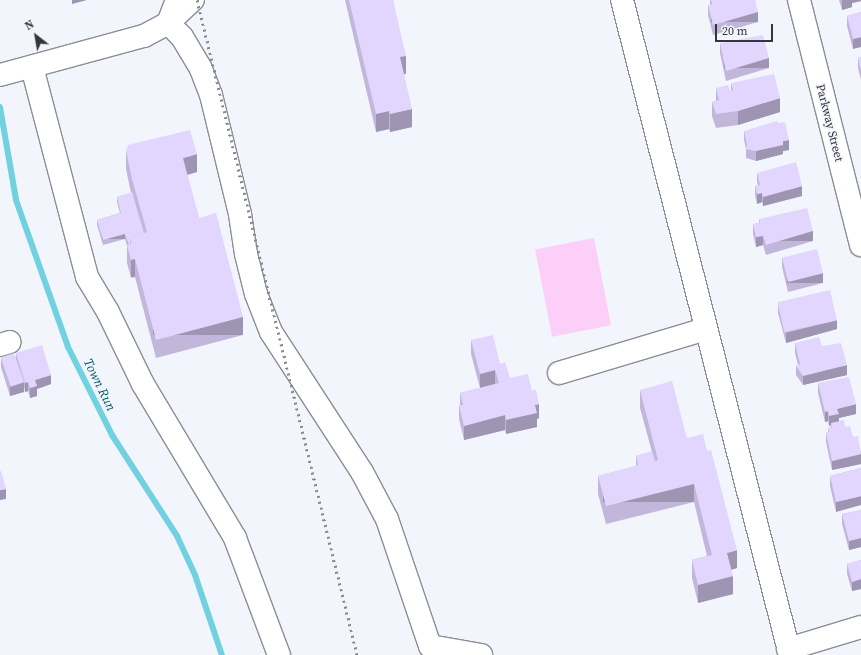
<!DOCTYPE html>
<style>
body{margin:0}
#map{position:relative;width:861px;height:655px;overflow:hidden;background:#f3f5fc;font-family:"Source Serif 4",serif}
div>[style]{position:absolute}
.green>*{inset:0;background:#fbcff7;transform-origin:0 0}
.stream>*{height:6px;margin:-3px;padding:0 3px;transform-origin:3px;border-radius:3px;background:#71d1e1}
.roads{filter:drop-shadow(1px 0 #8c8e95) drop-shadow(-1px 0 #8c8e95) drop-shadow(0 1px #8c8e95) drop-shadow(0 -1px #8c8e95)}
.minor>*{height:22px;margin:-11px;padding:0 11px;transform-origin:11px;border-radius:11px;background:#fff}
.major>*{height:22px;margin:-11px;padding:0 11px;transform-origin:11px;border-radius:11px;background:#fff}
.rail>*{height:3px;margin-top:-1.5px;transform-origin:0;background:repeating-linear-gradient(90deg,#87888d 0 2px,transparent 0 6px)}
.wall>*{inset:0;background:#c2b7da}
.shaded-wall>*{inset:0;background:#9e95b2;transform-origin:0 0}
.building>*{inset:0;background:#e2d5fe;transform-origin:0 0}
span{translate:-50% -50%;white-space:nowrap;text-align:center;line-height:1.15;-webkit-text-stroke:3px #f3f5fc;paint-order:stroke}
.street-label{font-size:12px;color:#353639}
.water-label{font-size:13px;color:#025b67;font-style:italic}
.north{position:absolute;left:16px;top:16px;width:40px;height:40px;-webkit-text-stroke:3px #f3f5fc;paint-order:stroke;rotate:329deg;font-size:11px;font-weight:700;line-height:16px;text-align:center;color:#353639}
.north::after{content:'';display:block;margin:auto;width:14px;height:18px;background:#353639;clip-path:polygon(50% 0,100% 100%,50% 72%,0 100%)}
.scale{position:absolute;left:715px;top:24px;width:58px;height:18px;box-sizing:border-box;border:2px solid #353639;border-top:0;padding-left:5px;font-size:12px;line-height:14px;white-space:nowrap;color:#353639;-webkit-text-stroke:3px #f3f5fc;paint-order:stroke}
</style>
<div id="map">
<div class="green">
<i style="left:594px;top:238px;width:89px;height:60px;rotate:79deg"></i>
</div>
<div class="stream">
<i style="left:0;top:107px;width:94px;rotate:80.2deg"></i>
<i style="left:16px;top:200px;width:156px;rotate:70.5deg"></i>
<i style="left:68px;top:347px;width:98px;rotate:63.4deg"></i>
<i style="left:112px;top:435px;width:120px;rotate:57.2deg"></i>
<i style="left:177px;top:536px;width:43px;rotate:65.2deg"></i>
<i style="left:195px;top:575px;width:84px;rotate:71.4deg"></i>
</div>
<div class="roads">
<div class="minor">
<i style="left:622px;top:0;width:676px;rotate:75.61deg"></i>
<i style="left:799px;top:0;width:253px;rotate:75.8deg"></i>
<i style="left:175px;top:5px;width:19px;rotate:111deg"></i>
<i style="left:168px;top:23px;width:20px;rotate:45deg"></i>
<i style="left:182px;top:37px;width:37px;rotate:59deg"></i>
<i style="left:201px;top:69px;width:28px;rotate:69deg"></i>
<i style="left:211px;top:95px;width:122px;rotate:76.3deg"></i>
<i style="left:240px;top:214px;width:40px;rotate:81.5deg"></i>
<i style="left:246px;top:254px;width:41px;rotate:76deg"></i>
<i style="left:256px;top:294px;width:41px;rotate:68.5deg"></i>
<i style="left:271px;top:332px;width:167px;rotate:57deg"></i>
<i style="left:362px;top:472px;width:53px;rotate:62deg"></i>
<i style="left:387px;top:519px;width:134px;rotate:71.3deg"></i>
<i style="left:430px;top:646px;width:52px;rotate:10deg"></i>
<i style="left:32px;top:67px;width:217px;rotate:75.3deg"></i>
<i style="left:87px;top:277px;width:41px;rotate:59deg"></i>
<i style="left:108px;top:312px;width:80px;rotate:64.1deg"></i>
<i style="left:143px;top:384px;width:179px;rotate:59.1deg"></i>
<i style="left:235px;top:538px;width:125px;rotate:69.4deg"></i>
<i style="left:0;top:345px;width:10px;rotate:-17deg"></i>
<i style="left:559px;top:373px;width:153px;rotate:-16.7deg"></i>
<i style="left:788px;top:649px;width:76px;rotate:-16.8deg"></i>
</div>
<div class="major">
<i style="left:0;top:75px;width:149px;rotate:-15.2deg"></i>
<i style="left:144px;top:36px;width:27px;rotate:-28deg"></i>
<i style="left:168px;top:23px;width:34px;rotate:-43deg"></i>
</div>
</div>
<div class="rail">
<i style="left:197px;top:0;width:674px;rotate:76.27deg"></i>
</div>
<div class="wall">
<i style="clip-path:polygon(345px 0,393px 0,406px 74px,404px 74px,412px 127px,390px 132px,389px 129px,376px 132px)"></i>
<i style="clip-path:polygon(710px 0,755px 0,758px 22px,713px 35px,708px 15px,708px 5px,710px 5px)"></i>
<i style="clip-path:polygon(839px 0,861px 0,861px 1px,852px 3px,852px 7px,842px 10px)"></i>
<i style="clip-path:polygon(861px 12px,853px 49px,847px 26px,847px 16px)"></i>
<i style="clip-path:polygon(720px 43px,769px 68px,726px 81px,720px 53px)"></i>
<i style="clip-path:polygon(861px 57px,861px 80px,858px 68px,858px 58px)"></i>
<i style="clip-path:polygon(731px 83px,780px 112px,738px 125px,716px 128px,712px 116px,712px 102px,716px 101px,716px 88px,730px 91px,731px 91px)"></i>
<i style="clip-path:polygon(744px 131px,789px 150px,783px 151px,783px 154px,756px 161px,746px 158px,746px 149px,744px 140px)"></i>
<i style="clip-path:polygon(126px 151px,197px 172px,187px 175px,199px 218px,243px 335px,156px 358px,135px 277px,131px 278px,127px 263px,127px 246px,125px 239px,103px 245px,97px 225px,97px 220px,120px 213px,117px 202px,117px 197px,131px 193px,126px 169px)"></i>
<i style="clip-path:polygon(757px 173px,802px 196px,763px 206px,762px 202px,757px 204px,755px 195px,755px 186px,758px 185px,757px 182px)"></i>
<i style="clip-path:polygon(759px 219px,813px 241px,766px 255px,763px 245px,756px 247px,753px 234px,753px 224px,759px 223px)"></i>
<i style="clip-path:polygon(782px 258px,823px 283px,788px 292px,782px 267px)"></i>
<i style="clip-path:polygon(778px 303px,837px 329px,786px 343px,778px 313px)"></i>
<i style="clip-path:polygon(471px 340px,500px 364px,510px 378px,539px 418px,537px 419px,537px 427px,506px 434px,505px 430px,464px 440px,459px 419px,459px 405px,460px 405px,460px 393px,480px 388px,471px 354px)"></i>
<i style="clip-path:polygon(795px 343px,822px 346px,847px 375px,803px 385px,796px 375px,796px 366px,798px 365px,795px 353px)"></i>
<i style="clip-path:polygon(16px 353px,51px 384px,37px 389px,37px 396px,30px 398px,28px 391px,25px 392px,24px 387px,24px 392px,10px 396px,1px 367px,1px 357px,16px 357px)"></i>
<i style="clip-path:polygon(818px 383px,856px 414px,839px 418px,839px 421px,845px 427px,853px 437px,861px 452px,861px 464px,832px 470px,826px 442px,826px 433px,828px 432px,828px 428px,831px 427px,831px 425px,829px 426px,828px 421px,825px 422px,818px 393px)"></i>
<i style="clip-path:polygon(640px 390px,687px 438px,737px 568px,731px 570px,733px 594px,698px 603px,692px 578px,692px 560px,707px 556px,694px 502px,606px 524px,598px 494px,598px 476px,636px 466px,636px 456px,652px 452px,640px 408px)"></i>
<i style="clip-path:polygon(861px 468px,836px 512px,830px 486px,830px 476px)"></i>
<i style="clip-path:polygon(861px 510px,861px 547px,849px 550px,842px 524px,842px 514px)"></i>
<i style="clip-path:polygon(861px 560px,861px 589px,852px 591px,847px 574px,847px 564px)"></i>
</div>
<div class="shaded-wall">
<i style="clip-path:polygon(72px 0,87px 0,72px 4px)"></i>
<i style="clip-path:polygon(842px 0,861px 0,861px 1px,852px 3px,852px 7px,842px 10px)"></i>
<i style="left:758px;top:12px;width:10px;height:47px;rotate:90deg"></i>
<i style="clip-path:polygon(861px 37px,861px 47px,853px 49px,853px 39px)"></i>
<i style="left:406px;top:56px;width:18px;height:6px;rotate:90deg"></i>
<i style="left:769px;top:58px;width:10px;height:45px;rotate:90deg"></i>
<i style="clip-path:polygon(780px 98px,780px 112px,738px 125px,738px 111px)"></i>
<i style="clip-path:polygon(412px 109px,412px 127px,390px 132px,390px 114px)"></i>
<i style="clip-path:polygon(389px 111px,389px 129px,376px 132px,376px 114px)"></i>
<i style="clip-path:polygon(789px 140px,789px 150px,783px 151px,783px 154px,756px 161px,756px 151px,783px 141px)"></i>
<i style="clip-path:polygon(197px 154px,197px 172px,183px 176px,183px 158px)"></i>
<i style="clip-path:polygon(802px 186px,802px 196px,763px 206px,763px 197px)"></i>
<i style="clip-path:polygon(762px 193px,762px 202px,757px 204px,757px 194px)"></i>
<i style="left:813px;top:231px;width:10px;height:49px;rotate:90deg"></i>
<i style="left:125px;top:234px;width:5px;height:23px;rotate:90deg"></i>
<i style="clip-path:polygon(763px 236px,763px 245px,756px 247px,756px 237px)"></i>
<i style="left:135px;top:259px;width:18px;height:4px;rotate:90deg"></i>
<i style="left:823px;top:273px;width:10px;height:36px;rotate:90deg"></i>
<i style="left:243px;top:317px;width:18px;height:90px;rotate:90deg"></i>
<i style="clip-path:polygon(837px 320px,837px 329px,786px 343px,786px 333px)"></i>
<i style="clip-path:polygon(847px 365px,847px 375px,803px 385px,803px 376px)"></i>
<i style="clip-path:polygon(495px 370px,495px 384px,480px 388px,480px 374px)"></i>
<i style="clip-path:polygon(51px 375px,51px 384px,37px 389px,37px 396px,30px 398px,30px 388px,35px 380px)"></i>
<i style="clip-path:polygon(24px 382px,24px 392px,10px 396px,10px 386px)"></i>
<i style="clip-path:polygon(28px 382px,28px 391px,25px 392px,25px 383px)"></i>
<i style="clip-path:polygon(539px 404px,539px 418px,537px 419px,537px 427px,506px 434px,506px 420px,535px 405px)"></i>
<i style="clip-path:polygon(856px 404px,856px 414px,839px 418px,839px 423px,831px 423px,831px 425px,829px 426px,829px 416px,837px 409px)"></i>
<i style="clip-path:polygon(828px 411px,828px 421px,825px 422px,825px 412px)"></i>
<i style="clip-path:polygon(505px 415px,505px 430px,464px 440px,464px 426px)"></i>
<i style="clip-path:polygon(861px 454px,861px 464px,832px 470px,832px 461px)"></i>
<i style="left:694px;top:484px;width:18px;height:91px;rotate:90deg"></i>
<i style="clip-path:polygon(6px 489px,6px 499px,0 500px,0 490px)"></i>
<i style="clip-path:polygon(861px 496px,861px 505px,836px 512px,836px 502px)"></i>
<i style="clip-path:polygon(861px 538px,861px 547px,849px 550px,849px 541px)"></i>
<i style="clip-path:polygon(737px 550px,737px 568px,727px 571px,727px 553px)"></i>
<i style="clip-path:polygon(733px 576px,733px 594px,698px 603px,698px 585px)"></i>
<i style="clip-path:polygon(861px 579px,861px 589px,852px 591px,852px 582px)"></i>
</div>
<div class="building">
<i style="clip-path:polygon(349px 0,393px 0,406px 56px,400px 57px,412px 109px,390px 114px,389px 111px,376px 114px)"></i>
<i style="clip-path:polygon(711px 0,755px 0,758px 12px,713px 25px,708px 5px,712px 4px)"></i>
<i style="clip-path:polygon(861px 12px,861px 37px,853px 39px,847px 16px)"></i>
<i style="clip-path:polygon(763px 35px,769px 58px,726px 71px,720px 43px)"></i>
<i style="clip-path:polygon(861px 57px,861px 71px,858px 58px)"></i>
<i style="clip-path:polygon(774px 74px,780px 98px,738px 111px,716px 114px,712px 102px,719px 100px,716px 88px,728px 85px,730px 91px,733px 90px,731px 83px)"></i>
<i style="clip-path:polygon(777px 121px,778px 123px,785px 122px,789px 140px,783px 141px,783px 145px,756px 151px,746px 149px,747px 145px,744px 131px)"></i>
<i style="clip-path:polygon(190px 130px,197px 154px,183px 158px,199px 218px,216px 213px,243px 317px,156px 340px,135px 259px,131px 260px,127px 245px,131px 244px,130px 237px,147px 232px,132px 179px,126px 151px,128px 145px)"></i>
<i style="clip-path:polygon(796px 162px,802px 186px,763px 197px,762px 193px,757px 194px,755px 186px,760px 185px,757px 173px)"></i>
<i style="clip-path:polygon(132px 192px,144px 233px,130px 237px,130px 245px,129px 245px,125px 234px,103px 240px,97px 220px,121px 213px,117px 197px)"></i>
<i style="clip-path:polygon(807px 208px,813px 231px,766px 245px,763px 236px,756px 237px,753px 224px,760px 223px,759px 219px)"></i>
<i style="left:817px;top:249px;width:25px;height:36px;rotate:76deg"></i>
<i style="left:830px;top:290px;width:31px;height:54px;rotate:77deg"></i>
<i style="clip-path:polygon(493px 335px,500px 364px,505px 362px,510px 378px,528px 374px,532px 391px,536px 389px,539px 404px,535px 405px,537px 413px,506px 420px,505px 415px,464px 426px,459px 405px,463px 405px,460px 393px,499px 383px,495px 370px,480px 374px,471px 340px)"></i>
<i style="clip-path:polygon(819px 337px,822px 346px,841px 343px,847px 365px,803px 376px,796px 366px,800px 364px,795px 343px)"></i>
<i style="clip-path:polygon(42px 345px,51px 375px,35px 380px,37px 386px,30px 388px,28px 382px,25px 383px,16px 353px)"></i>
<i style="left:14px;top:353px;width:31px;height:14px;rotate:71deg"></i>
<i style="clip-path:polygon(849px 377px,856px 404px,837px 409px,839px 414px,829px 416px,828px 411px,825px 412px,818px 383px)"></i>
<i style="clip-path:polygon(672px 381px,687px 438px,703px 434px,707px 451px,711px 450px,737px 550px,727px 553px,733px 576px,698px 585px,692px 560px,712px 555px,694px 484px,606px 506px,598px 476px,638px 465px,636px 456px,652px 451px,655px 461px,658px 460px,640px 390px)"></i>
<i style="clip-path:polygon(844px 420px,845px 427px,850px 426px,853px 437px,858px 436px,861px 454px,832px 461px,826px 433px,829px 432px,828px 428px,832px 427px,831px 423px)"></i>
<i style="clip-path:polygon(861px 468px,861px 496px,836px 502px,830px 476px)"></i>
<i style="clip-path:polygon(0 471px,1px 471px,6px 489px,0 490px)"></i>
<i style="clip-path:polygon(861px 510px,861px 538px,849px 541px,842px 514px)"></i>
<i style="clip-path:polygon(861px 560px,861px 579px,852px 582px,847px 564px)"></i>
</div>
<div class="street-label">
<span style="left:829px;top:123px;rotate:76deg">Parkway Street</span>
</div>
<div class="water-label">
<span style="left:99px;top:385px;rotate:64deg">Town Run</span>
</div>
<div class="north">N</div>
<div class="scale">20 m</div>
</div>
